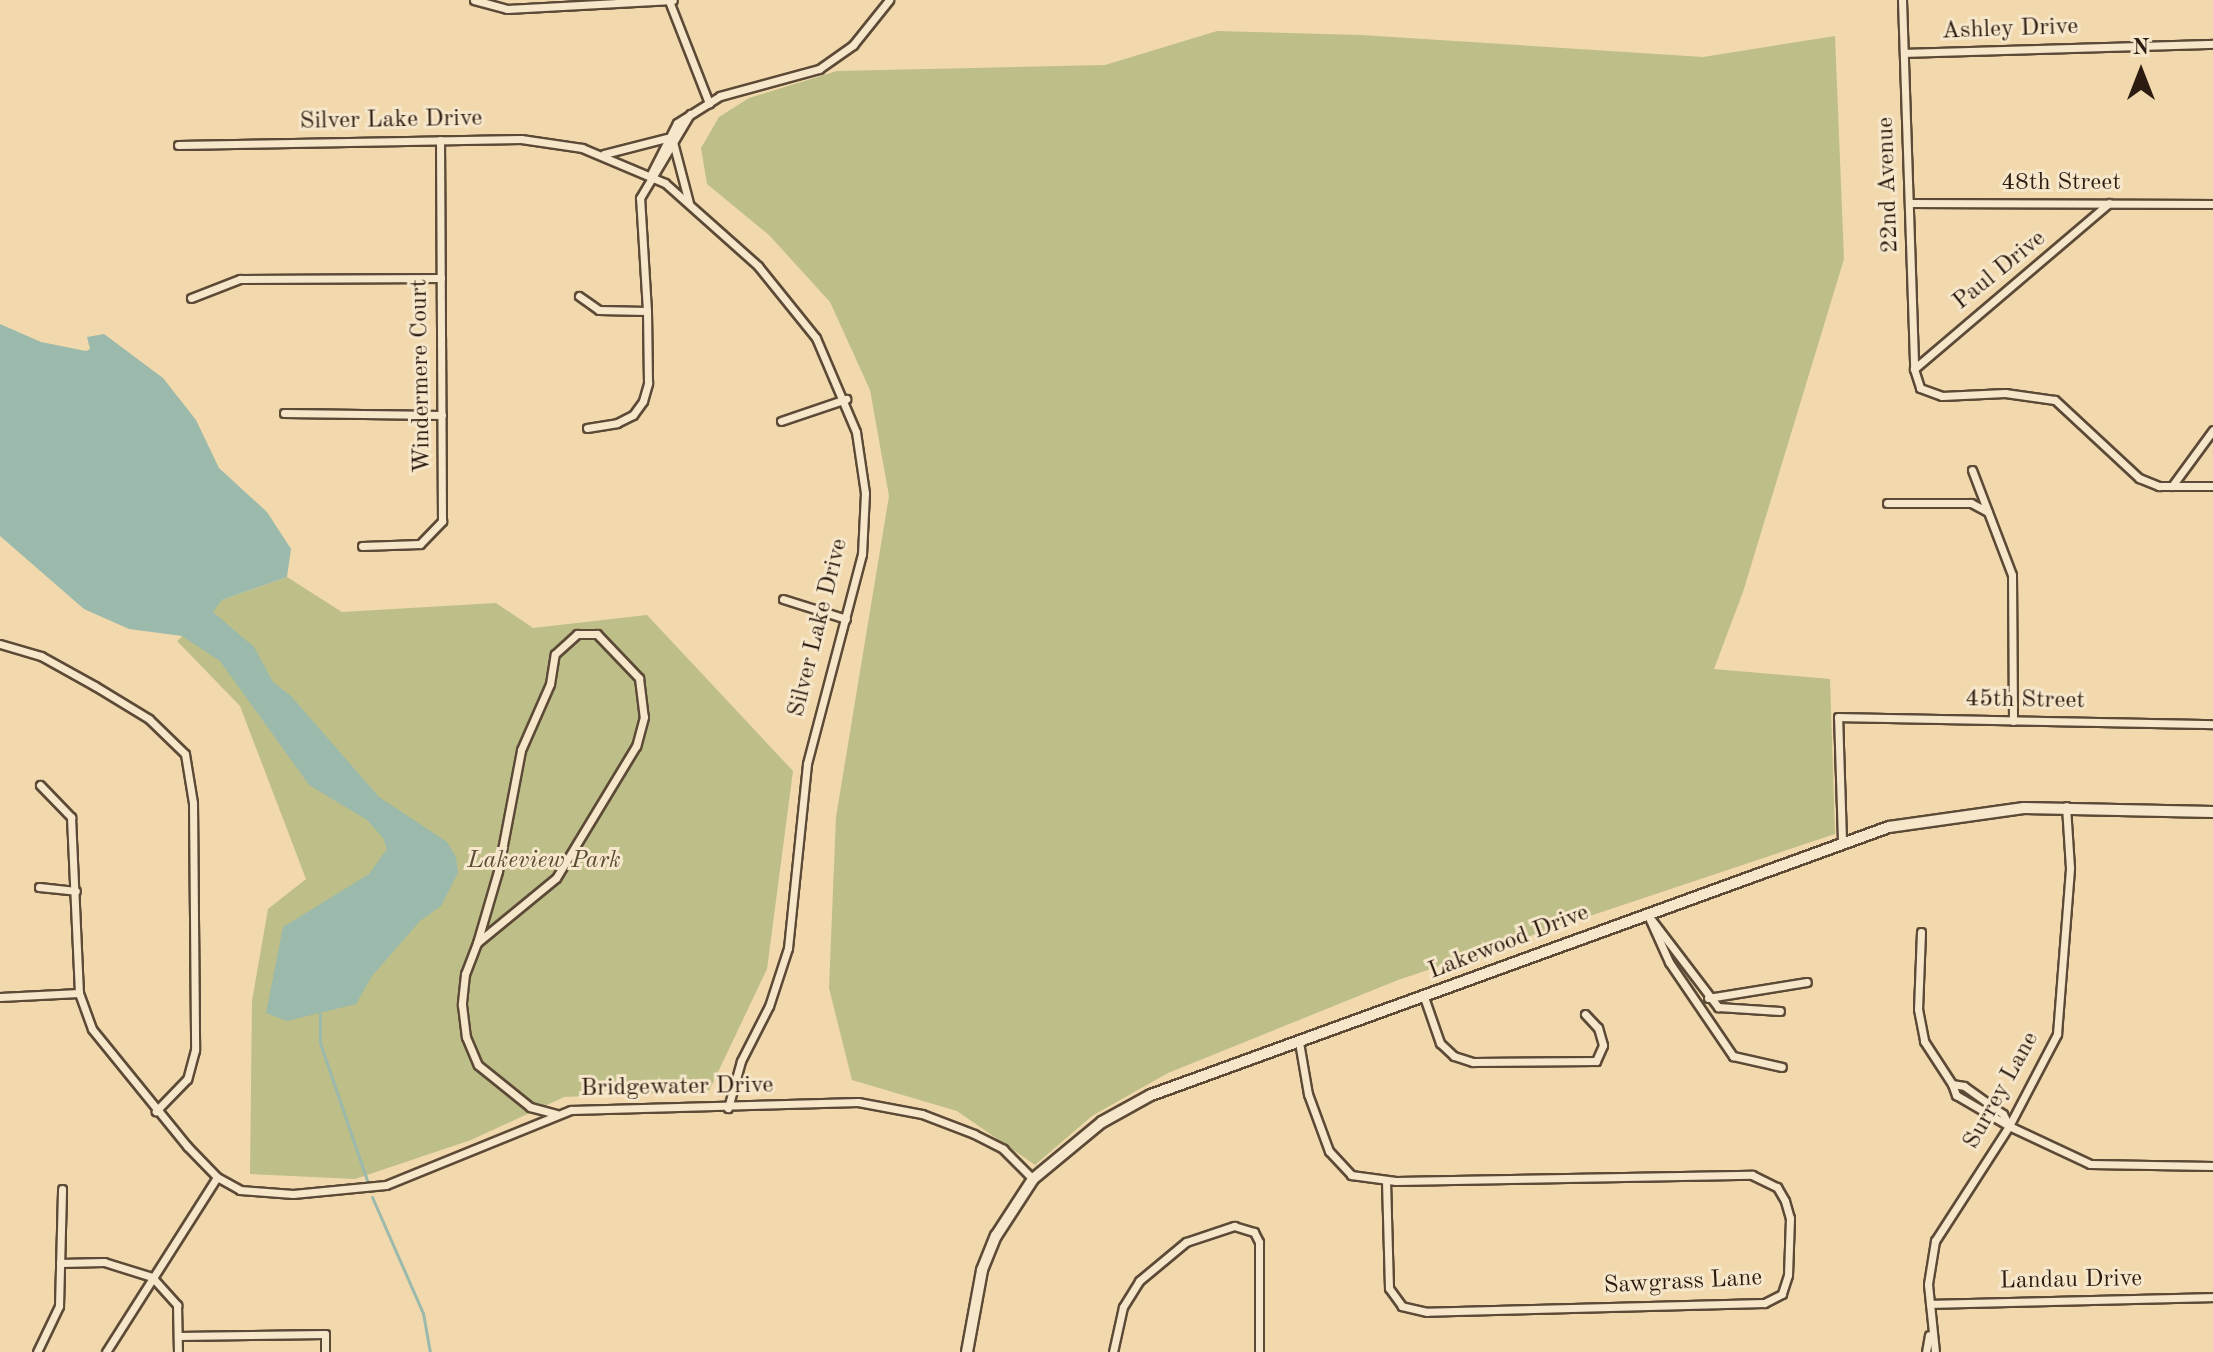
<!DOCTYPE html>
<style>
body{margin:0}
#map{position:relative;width:2213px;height:1352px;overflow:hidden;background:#f1d9ad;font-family:"Old Standard TT",serif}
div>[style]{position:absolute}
.green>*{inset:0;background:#bdbe88}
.water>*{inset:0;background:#9bbaab}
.stream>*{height:3px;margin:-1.5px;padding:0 1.5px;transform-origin:1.5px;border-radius:1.5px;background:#9bbaab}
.roads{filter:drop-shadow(2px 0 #5c4a37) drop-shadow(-2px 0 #5c4a37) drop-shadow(0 2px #5c4a37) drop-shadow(0 -2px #5c4a37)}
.street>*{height:7px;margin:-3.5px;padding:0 3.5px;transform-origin:3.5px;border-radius:3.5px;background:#f6e6ca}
.secondary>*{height:10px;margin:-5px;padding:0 5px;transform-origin:5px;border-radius:5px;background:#f6e6ca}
span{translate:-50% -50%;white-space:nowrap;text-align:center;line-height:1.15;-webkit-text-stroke:6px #f6e6ca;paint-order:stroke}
.street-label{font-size:24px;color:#2b1b10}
.park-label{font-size:24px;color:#574c34;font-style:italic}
.north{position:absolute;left:2101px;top:32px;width:80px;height:80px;-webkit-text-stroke:6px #f6e6ca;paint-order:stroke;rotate:0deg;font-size:22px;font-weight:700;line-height:32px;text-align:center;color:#2b1b10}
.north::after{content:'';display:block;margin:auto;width:28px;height:36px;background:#2b1b10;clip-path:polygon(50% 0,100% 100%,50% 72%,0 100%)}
</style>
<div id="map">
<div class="green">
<i style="clip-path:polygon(1217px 31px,1361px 35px,1703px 57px,1835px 36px,1844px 259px,1743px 592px,1714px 669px,1830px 679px,1835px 834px,1398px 980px,1168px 1073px,1092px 1116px,1035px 1165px,957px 1111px,852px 1080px,829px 988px,836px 817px,889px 496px,870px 390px,830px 302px,769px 235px,707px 184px,701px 148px,719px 117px,749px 98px,837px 71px,1105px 65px)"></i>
<i style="clip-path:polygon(287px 577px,342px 612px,496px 603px,533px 628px,647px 615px,793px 771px,767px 969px,709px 1091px,564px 1097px,471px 1140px,355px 1179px,250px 1174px,252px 1001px,268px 909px,306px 879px,240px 706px,177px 641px,222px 600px)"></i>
</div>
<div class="water">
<i style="clip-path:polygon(0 324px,41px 342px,86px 351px,90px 349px,87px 337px,104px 334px,163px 378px,196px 420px,219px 468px,267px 512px,291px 549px,287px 577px,222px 600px,213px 612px,254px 647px,273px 682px,291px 696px,379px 797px,447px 842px,456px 857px,458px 873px,441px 906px,420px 921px,372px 976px,356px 1004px,287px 1021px,266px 1013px,283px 927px,369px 874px,387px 849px,383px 838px,367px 820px,309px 785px,220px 661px,182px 636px,129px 629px,84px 609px,0 536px)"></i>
</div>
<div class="stream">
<i style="left:320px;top:1014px;width:29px;rotate:90deg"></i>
<i style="left:320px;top:1043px;width:148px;rotate:71.1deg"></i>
<i style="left:372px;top:1197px;width:127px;rotate:66.3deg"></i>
<i style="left:423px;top:1313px;width:40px;rotate:80deg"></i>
</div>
<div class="roads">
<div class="street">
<i style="left:474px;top:0;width:34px;rotate:15deg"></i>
<i style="left:507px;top:9px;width:166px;rotate:-3.1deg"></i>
<i style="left:1902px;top:0;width:369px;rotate:88.1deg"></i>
<i style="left:1914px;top:369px;width:20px;rotate:72deg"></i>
<i style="left:1920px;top:388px;width:23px;rotate:20deg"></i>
<i style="left:1942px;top:396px;width:63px;rotate:-2.7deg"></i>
<i style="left:2005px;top:393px;width:50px;rotate:8deg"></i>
<i style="left:2055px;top:400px;width:115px;rotate:42.9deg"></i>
<i style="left:2139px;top:478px;width:22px;rotate:22deg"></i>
<i style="left:2159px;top:486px;width:54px"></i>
<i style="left:669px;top:1px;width:110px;rotate:68.6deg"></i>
<i style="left:1905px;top:53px;width:308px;rotate:-1.7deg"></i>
<i style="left:673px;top:142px;width:63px;rotate:75.3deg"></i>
<i style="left:178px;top:145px;width:343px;rotate:-1deg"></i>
<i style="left:521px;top:139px;width:62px;rotate:8.4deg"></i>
<i style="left:582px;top:148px;width:90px;rotate:22.9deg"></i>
<i style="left:665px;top:183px;width:125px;rotate:41.7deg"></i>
<i style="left:758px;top:266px;width:92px;rotate:51.1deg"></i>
<i style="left:816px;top:338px;width:102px;rotate:66.9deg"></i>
<i style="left:856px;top:432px;width:62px;rotate:81.6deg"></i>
<i style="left:865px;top:493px;width:61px;rotate:92.8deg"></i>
<i style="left:862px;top:554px;width:217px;rotate:104.7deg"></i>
<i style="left:807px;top:764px;width:185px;rotate:95.9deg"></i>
<i style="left:788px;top:948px;width:61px;rotate:108.1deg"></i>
<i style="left:769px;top:1006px;width:62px;rotate:117deg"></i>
<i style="left:741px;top:1061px;width:49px;rotate:105.5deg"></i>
<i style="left:604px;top:154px;width:65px;rotate:-14.3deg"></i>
<i style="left:650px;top:176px;width:59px;rotate:-63deg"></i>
<i style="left:677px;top:123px;width:51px;rotate:-32.1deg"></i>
<i style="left:720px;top:96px;width:103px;rotate:-15.3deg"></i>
<i style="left:819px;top:69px;width:42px;rotate:-35.2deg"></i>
<i style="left:853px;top:45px;width:58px;rotate:-51.3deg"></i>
<i style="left:1910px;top:203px;width:303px;rotate:0.2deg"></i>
<i style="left:579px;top:296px;width:24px;rotate:35deg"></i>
<i style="left:599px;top:310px;width:48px;rotate:1.2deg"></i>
<i style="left:191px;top:298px;width:53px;rotate:-21.2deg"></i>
<i style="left:240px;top:279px;width:201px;rotate:-0.3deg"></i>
<i style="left:1914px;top:369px;width:256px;rotate:-40.4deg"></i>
<i style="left:284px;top:413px;width:158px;rotate:0.7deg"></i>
<i style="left:781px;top:421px;width:69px;rotate:-18.7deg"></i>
<i style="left:587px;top:428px;width:30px;rotate:-9deg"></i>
<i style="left:617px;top:423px;width:18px;rotate:-27deg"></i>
<i style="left:633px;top:415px;width:17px;rotate:-54deg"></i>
<i style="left:643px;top:401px;width:19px;rotate:-74deg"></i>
<i style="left:648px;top:383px;width:72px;rotate:-90.8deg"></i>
<i style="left:647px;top:311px;width:113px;rotate:-93.5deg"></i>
<i style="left:640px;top:198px;width:98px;rotate:-59.2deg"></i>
<i style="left:1972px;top:470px;width:112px;rotate:69.1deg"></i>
<i style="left:2012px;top:575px;width:146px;rotate:89.6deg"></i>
<i style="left:2172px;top:486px;width:69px;rotate:-53.8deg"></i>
<i style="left:1887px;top:503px;width:84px"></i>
<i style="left:1971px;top:503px;width:19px;rotate:28deg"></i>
<i style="left:362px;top:546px;width:58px;rotate:-2deg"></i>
<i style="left:420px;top:544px;width:32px;rotate:-46deg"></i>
<i style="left:442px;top:521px;width:381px;rotate:-90.3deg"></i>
<i style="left:783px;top:599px;width:66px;rotate:17.6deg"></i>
<i style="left:577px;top:634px;width:20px"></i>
<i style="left:597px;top:634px;width:61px;rotate:46.3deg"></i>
<i style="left:639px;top:678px;width:39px;rotate:83deg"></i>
<i style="left:644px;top:717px;width:30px;rotate:105deg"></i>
<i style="left:636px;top:746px;width:154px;rotate:121.2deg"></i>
<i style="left:556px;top:878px;width:102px;rotate:140.6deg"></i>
<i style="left:477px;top:943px;width:75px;rotate:-73.7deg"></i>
<i style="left:498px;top:871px;width:123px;rotate:-79.2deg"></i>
<i style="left:521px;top:750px;width:72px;rotate:-66.3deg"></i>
<i style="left:550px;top:684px;width:30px;rotate:-81deg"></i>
<i style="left:555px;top:654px;width:30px;rotate:-42deg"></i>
<i style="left:0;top:644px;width:43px;rotate:16.3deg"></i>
<i style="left:41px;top:656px;width:62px;rotate:29.1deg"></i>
<i style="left:95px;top:686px;width:63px;rotate:31.4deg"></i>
<i style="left:149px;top:719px;width:50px;rotate:44.2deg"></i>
<i style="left:185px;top:754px;width:50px;rotate:80.7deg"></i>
<i style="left:193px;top:803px;width:247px;rotate:89.5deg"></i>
<i style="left:195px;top:1050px;width:30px;rotate:105deg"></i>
<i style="left:187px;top:1079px;width:45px;rotate:134.1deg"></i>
<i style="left:40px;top:785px;width:45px;rotate:45.9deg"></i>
<i style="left:71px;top:817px;width:176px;rotate:87.4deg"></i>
<i style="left:79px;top:993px;width:38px;rotate:70deg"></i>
<i style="left:92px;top:1029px;width:151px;rotate:50.9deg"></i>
<i style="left:187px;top:1146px;width:43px;rotate:45.9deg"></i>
<i style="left:217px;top:1177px;width:26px;rotate:29deg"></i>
<i style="left:240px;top:1190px;width:53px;rotate:4.3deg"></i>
<i style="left:293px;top:1194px;width:93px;rotate:-5.5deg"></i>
<i style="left:386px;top:1185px;width:200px;rotate:-22.1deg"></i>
<i style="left:571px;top:1110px;width:287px;rotate:-1.6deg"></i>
<i style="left:858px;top:1102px;width:65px;rotate:10.6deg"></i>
<i style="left:922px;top:1114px;width:56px;rotate:21deg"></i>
<i style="left:974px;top:1134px;width:33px;rotate:27deg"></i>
<i style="left:1003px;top:1149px;width:42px;rotate:45deg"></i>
<i style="left:1842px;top:841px;width:124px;rotate:-91.8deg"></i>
<i style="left:1838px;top:717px;width:375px;rotate:1.1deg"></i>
<i style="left:39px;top:887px;width:37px;rotate:6deg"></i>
<i style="left:1647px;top:913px;width:54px;rotate:65.8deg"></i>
<i style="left:1669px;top:962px;width:114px;rotate:55.8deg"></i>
<i style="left:1733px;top:1056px;width:50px;rotate:12.7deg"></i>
<i style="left:1648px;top:915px;width:116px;rotate:52.7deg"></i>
<i style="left:1718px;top:1007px;width:62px;rotate:3.7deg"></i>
<i style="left:1921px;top:932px;width:77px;rotate:92.2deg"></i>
<i style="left:1918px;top:1009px;width:33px;rotate:79deg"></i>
<i style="left:1924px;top:1041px;width:51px;rotate:56.9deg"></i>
<i style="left:1952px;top:1084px;width:12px;rotate:9deg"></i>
<i style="left:1964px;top:1086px;width:48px;rotate:35.7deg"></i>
<i style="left:2003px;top:1114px;width:13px;rotate:63deg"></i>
<i style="left:2009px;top:1126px;width:89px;rotate:25.1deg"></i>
<i style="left:2090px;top:1164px;width:123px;rotate:0.9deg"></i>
<i style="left:477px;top:943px;width:33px;rotate:111deg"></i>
<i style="left:465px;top:974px;width:31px;rotate:96deg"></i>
<i style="left:462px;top:1005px;width:32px;rotate:83deg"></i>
<i style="left:466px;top:1037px;width:30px;rotate:67deg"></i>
<i style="left:478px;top:1065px;width:67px;rotate:38.9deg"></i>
<i style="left:530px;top:1107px;width:27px;rotate:15deg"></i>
<i style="left:0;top:997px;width:79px;rotate:-2.9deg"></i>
<i style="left:1424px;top:997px;width:49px;rotate:70.8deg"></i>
<i style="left:1440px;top:1043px;width:19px;rotate:43deg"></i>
<i style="left:1454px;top:1056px;width:20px;rotate:18deg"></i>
<i style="left:1473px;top:1062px;width:123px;rotate:-0.5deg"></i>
<i style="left:1596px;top:1061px;width:17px;rotate:-66deg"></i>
<i style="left:1603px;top:1045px;width:18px;rotate:-106deg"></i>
<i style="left:1598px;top:1028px;width:19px;rotate:-133deg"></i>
<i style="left:1708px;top:998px;width:100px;rotate:-9.2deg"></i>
<i style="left:1299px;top:1042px;width:53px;rotate:80.2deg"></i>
<i style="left:1308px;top:1094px;width:61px;rotate:69.8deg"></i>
<i style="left:1329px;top:1151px;width:33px;rotate:47deg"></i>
<i style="left:1351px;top:1175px;width:45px;rotate:7.6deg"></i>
<i style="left:1396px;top:1181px;width:356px;rotate:-1deg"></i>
<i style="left:1752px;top:1175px;width:28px;rotate:26deg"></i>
<i style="left:1777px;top:1187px;width:16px;rotate:60deg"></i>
<i style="left:1785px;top:1201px;width:18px;rotate:74deg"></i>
<i style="left:1790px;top:1218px;width:57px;rotate:92deg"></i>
<i style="left:1788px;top:1275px;width:20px;rotate:108deg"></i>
<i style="left:1782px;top:1294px;width:20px;rotate:153deg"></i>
<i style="left:1764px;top:1303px;width:337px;rotate:178.5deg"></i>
<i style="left:1427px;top:1312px;width:26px;rotate:-167deg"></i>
<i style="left:1402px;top:1306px;width:22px;rotate:-126deg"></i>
<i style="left:1389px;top:1288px;width:108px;rotate:-91.6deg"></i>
<i style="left:1952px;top:1084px;width:12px;rotate:70deg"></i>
<i style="left:1956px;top:1095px;width:61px;rotate:30.3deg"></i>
<i style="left:60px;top:1263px;width:44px;rotate:-1.3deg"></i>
<i style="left:104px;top:1262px;width:50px;rotate:17.4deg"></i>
<i style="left:152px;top:1277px;width:38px;rotate:48deg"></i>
<i style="left:177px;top:1305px;width:47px;rotate:88.8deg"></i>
<i style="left:1930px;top:1304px;width:283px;rotate:-1.4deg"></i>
<i style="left:178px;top:1336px;width:147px;rotate:-0.8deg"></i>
<i style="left:325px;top:1334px;width:18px;rotate:90deg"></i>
<i style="left:37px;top:1352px;width:51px;rotate:-64.4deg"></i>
<i style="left:59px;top:1306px;width:117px;rotate:-88.5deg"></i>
<i style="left:106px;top:1352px;width:207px;rotate:-57.6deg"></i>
<i style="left:1113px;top:1352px;width:46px;rotate:-77.5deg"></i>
<i style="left:1123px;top:1307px;width:31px;rotate:-58deg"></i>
<i style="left:1139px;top:1281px;width:61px;rotate:-39.7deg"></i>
<i style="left:1186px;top:1242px;width:51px;rotate:-18.4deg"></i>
<i style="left:1234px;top:1226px;width:21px;rotate:17deg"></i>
<i style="left:1254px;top:1232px;width:11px;rotate:63deg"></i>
<i style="left:1259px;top:1242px;width:110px;rotate:90deg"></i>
<i style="left:1926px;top:1352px;width:17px;rotate:-80deg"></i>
<i style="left:1935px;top:1352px;width:68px;rotate:-95.9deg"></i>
<i style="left:1928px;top:1284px;width:44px;rotate:-80.8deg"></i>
<i style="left:1935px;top:1241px;width:137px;rotate:-57.2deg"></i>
<i style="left:2009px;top:1126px;width:104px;rotate:-62.4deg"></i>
<i style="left:2057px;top:1034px;width:167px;rotate:-85.5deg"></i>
<i style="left:2070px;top:868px;width:62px;rotate:-93.7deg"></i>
</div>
<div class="secondary">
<i style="left:967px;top:1352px;width:83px;rotate:-79.6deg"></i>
<i style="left:982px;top:1270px;width:37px;rotate:-68deg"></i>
<i style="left:996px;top:1236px;width:68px;rotate:-57deg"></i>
<i style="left:1033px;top:1179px;width:89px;rotate:-39.6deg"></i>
<i style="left:1102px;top:1122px;width:56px;rotate:-28.9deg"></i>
<i style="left:1151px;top:1095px;width:785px;rotate:-19.96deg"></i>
<i style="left:1889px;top:827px;width:136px;rotate:-8deg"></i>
<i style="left:2024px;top:808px;width:189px;rotate:1.2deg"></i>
</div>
</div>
<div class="street-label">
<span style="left:2010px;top:30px;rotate:-2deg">Ashley Drive</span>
<span style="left:391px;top:121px;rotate:-1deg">Silver Lake Drive</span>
<span style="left:2061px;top:184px">48th Street</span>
<span style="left:1889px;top:185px;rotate:-92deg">22nd Avenue</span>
<span style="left:2000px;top:271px;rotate:-39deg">Paul Drive</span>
<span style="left:422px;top:376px;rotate:-91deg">Windermere Court</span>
<span style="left:819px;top:628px;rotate:-76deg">Silver Lake Drive</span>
<span style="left:2025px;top:701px;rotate:1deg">45th Street</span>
<span style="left:1509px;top:943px;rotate:-21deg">Lakewood Drive</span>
<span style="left:677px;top:1088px;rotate:-1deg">Bridgewater Drive</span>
<span style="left:2002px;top:1091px;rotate:-61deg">Surrey Lane</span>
<span style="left:2071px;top:1281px;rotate:-1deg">Landau Drive</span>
<span style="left:1683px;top:1283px;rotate:-3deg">Sawgrass Lane</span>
</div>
<div class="park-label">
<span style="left:544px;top:862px">Lakeview Park</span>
</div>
<div class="north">N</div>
</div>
